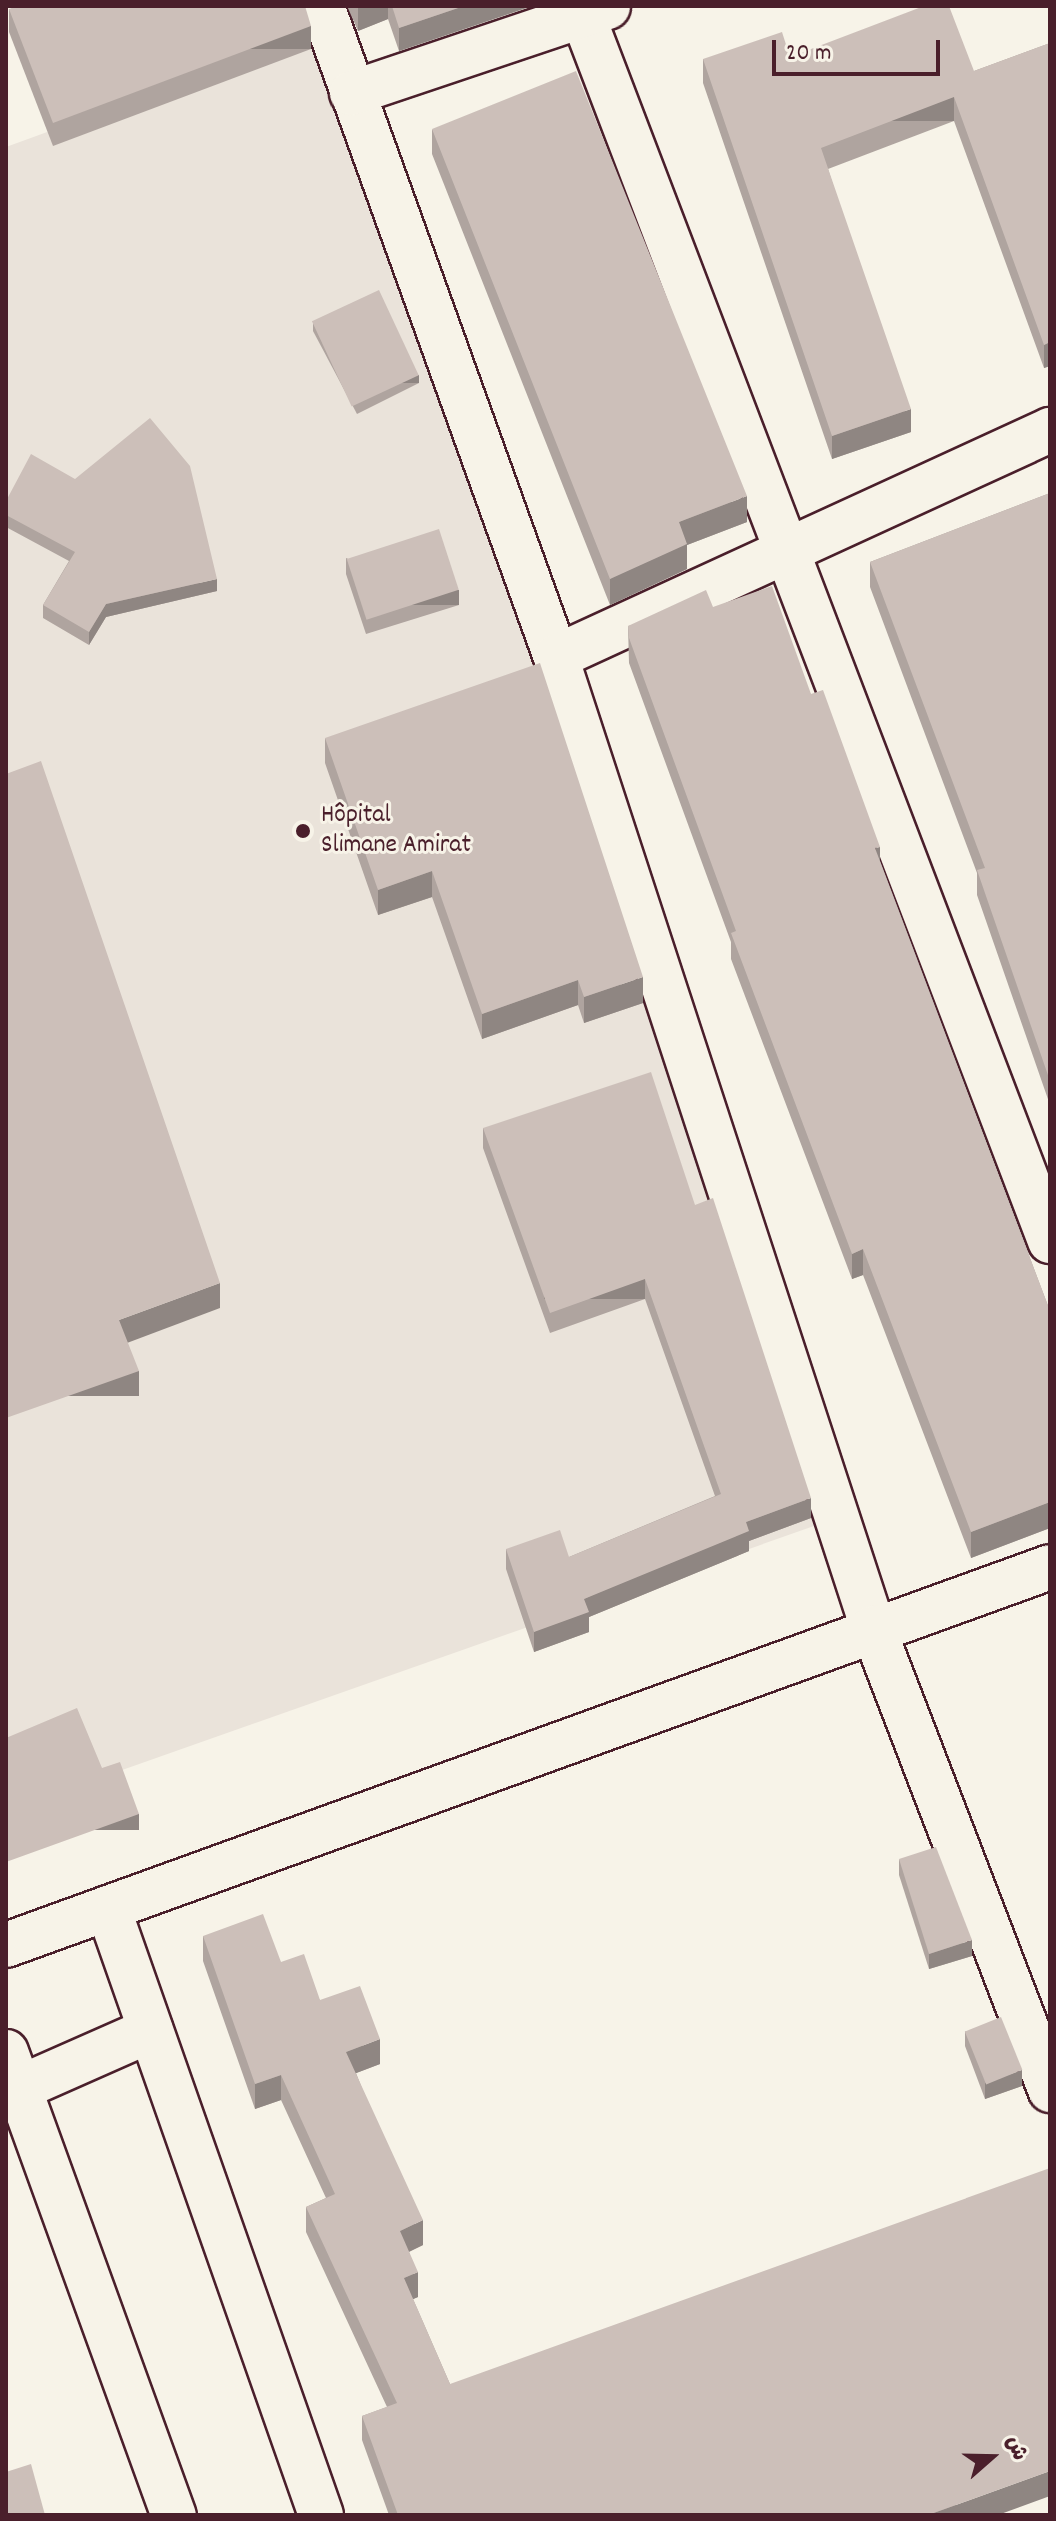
<!DOCTYPE html>
<meta charset="utf-8">
<style>
body{margin:0}
#map{position:relative;width:1056px;height:2521px;overflow:hidden;background:#f7f3e8;font-family:Dekko,"Playpen Sans Arabic",sans-serif}
div>[style]{position:absolute}
.built>*{inset:0;background:#eae3da}
.roads{filter:drop-shadow(2px 0 #4a1f2b) drop-shadow(-2px 0 #4a1f2b) drop-shadow(0 2px #4a1f2b) drop-shadow(0 -2px #4a1f2b)}
.minor>*{height:44px;margin:-22px;padding:0 22px;transform-origin:22px;border-radius:22px;background:#f7f3e8}
.wall>*{inset:0;background:#afa49f}
.shaded-wall>*{inset:0;background:#8f8682;transform-origin:0 0}
.building>*{inset:0;background:#ccbfb9;transform-origin:0 0}
.dots>*{width:22px;height:22px;translate:-50% -50%;box-sizing:border-box;border:4px solid #f7f3e8;border-radius:50%}
span{translate:-50% -50%;white-space:nowrap;text-align:center;line-height:1.15;-webkit-text-stroke:6px #f7f3e8;paint-order:stroke}
.poi-label{font-size:26px;color:#4a1f2b}
.left{translate:0 -50%;text-align:left}
.frame{position:absolute;inset:0;border:8px solid #4a1f2b;pointer-events:none}
.north{position:absolute;left:952px;top:2417px;width:80px;height:80px;-webkit-text-stroke:6px #f7f3e8;paint-order:stroke;rotate:70deg;font-size:22px;font-weight:700;line-height:32px;text-align:center;color:#4a1f2b}
.north::after{content:'';display:block;margin:auto;width:28px;height:36px;background:#4a1f2b;clip-path:polygon(50% 0,100% 100%,50% 72%,0 100%)}
.scale{position:absolute;left:772px;top:40px;width:168px;height:36px;box-sizing:border-box;border:4px solid #4a1f2b;border-top:0;padding-left:10px;font-size:24px;line-height:28px;white-space:nowrap;color:#4a1f2b;-webkit-text-stroke:6px #f7f3e8;paint-order:stroke}
</style>
<div id="map">
<div class="built">
<i style="clip-path:polygon(311px 36px,848px 1514px,6px 1811px,6px 147px)"></i>
</div>
<div class="roads">
<div class="minor">
<i style="left:322px;top:6px;width:692px;rotate:70.23deg"></i>
<i style="left:556px;top:657px;width:1021px;rotate:71.92deg"></i>
<i style="left:873px;top:1628px;width:495px;rotate:69deg"></i>
<i style="left:579px;top:6px;width:1322px;rotate:69.12deg"></i>
<i style="left:352px;top:93px;width:270px;rotate:-18.6deg"></i>
<i style="left:556px;top:657px;width:544px;rotate:-24.68deg"></i>
<i style="left:108px;top:1908px;width:643px;rotate:70.66deg"></i>
<i style="left:6px;top:1945px;width:1110px;rotate:-19.9deg"></i>
<i style="left:6px;top:2052px;width:493px;rotate:70.1deg"></i>
<i style="left:6px;top:2094px;width:158px;rotate:-23.8deg"></i>
</div>
</div>
<div class="wall">
<i style="clip-path:polygon(347px 6px,532px 6px,399px 51px,388px 19px,358px 31px)"></i>
<i style="clip-path:polygon(9px 9px,311px 49px,53px 146px,9px 32px)"></i>
<i style="clip-path:polygon(1050px 43px,1050px 366px,1044px 368px,954px 121px,828px 169px,911px 432px,832px 459px,703px 83px,703px 59px,790px 57px,974px 71px)"></i>
<i style="clip-path:polygon(432px 129px,747px 522px,687px 545px,687px 569px,610px 605px,432px 154px)"></i>
<i style="clip-path:polygon(313px 323px,419px 383px,357px 414px,313px 331px)"></i>
<i style="clip-path:polygon(1050px 493px,1050px 1105px,977px 895px,977px 873px,870px 587px,870px 562px)"></i>
<i style="clip-path:polygon(6px 501px,217px 591px,106px 617px,89px 645px,43px 618px,43px 605px,69px 561px,6px 527px)"></i>
<i style="clip-path:polygon(346px 558px,459px 605px,366px 634px,346px 574px)"></i>
<i style="clip-path:polygon(713px 607px,811px 694px,880px 861px,1050px 1311px,1050px 1528px,971px 1558px,863px 1275px,852px 1279px,731px 959px,731px 942px,629px 663px,628px 626px)"></i>
<i style="clip-path:polygon(325px 738px,643px 1003px,584px 1023px,578px 1005px,482px 1039px,432px 897px,378px 915px,325px 763px)"></i>
<i style="clip-path:polygon(483px 1128px,695px 1205px,811px 1518px,749px 1541px,749px 1551px,589px 1617px,589px 1632px,534px 1652px,506px 1569px,506px 1549px,569px 1557px,715px 1496px,645px 1299px,550px 1333px,483px 1148px)"></i>
<i style="clip-path:polygon(899px 1859px,972px 1956px,929px 1969px,899px 1875px)"></i>
<i style="clip-path:polygon(203px 1936px,281px 1962px,320px 2000px,380px 2064px,356px 2073px,423px 2245px,409px 2252px,418px 2297px,413px 2299px,450px 2384px,998px 2515px,389px 2515px,362px 2440px,362px 2416px,387px 2407px,306px 2232px,306px 2207px,326px 2198px,281px 2100px,255px 2109px,203px 1961px)"></i>
<i style="clip-path:polygon(965px 2031px,1022px 2086px,985px 2099px,965px 2046px)"></i>
</div>
<div class="shaded-wall">
<i style="clip-path:polygon(363px 6px,388px 6px,388px 19px,358px 31px,358px 8px)"></i>
<i style="clip-path:polygon(464px 6px,532px 6px,399px 51px,399px 28px)"></i>
<i style="left:311px;top:26px;width:23px;height:276px;rotate:90deg"></i>
<i style="left:954px;top:97px;width:24px;height:142px;rotate:90deg"></i>
<i style="clip-path:polygon(1050px 342px,1050px 366px,1044px 368px,1044px 345px)"></i>
<i style="left:419px;top:375px;width:8px;height:69px;rotate:90deg"></i>
<i style="clip-path:polygon(911px 409px,911px 432px,832px 459px,832px 436px)"></i>
<i style="clip-path:polygon(747px 496px,747px 522px,687px 545px,687px 569px,610px 605px,610px 579px,679px 522px)"></i>
<i style="clip-path:polygon(217px 579px,217px 591px,106px 617px,89px 645px,89px 632px,106px 604px)"></i>
<i style="left:459px;top:590px;width:15px;height:97px;rotate:90deg"></i>
<i style="clip-path:polygon(880px 847px,880px 872px,875px 848px)"></i>
<i style="clip-path:polygon(432px 871px,432px 897px,378px 915px,378px 890px)"></i>
<i style="clip-path:polygon(643px 977px,643px 1003px,584px 1023px,584px 997px)"></i>
<i style="clip-path:polygon(578px 980px,578px 1005px,482px 1039px,482px 1014px)"></i>
<i style="clip-path:polygon(863px 1249px,863px 1275px,852px 1279px,852px 1254px)"></i>
<i style="left:645px;top:1279px;width:20px;height:101px;rotate:90deg"></i>
<i style="clip-path:polygon(220px 1283px,220px 1308px,119px 1346px,119px 1320px)"></i>
<i style="left:139px;top:1371px;width:25px;height:141px;rotate:90deg"></i>
<i style="clip-path:polygon(811px 1498px,811px 1518px,749px 1541px,749px 1551px,589px 1617px,589px 1632px,534px 1652px,534px 1632px,584px 1599px,746px 1522px)"></i>
<i style="clip-path:polygon(1050px 1502px,1050px 1528px,971px 1558px,971px 1532px)"></i>
<i style="left:139px;top:1814px;width:16px;height:141px;rotate:90deg"></i>
<i style="clip-path:polygon(972px 1940px,972px 1956px,929px 1969px,929px 1954px)"></i>
<i style="clip-path:polygon(380px 2039px,380px 2064px,346px 2077px,346px 2052px)"></i>
<i style="clip-path:polygon(1022px 2070px,1022px 2086px,985px 2099px,985px 2083px)"></i>
<i style="clip-path:polygon(281px 2075px,281px 2100px,255px 2109px,255px 2084px)"></i>
<i style="clip-path:polygon(423px 2220px,423px 2245px,400px 2256px,400px 2231px)"></i>
<i style="clip-path:polygon(418px 2272px,418px 2297px,404px 2303px,404px 2278px)"></i>
<i style="clip-path:polygon(1050px 2471px,1050px 2496px,998px 2515px,928px 2515px)"></i>
</div>
<div class="building">
<i style="clip-path:polygon(17px 6px,305px 6px,311px 26px,53px 123px,9px 9px)"></i>
<i style="clip-path:polygon(392px 6px,464px 6px,399px 28px)"></i>
<i style="clip-path:polygon(924px 6px,949px 6px,974px 71px,1050px 43px,1050px 342px,1044px 345px,954px 97px,821px 148px,911px 409px,832px 436px,703px 59px,782px 32px,790px 57px)"></i>
<i style="clip-path:polygon(576px 71px,747px 496px,679px 522px,687px 544px,610px 579px,432px 129px)"></i>
<i style="left:379px;top:290px;width:94px;height:74px;rotate:65deg"></i>
<i style="clip-path:polygon(150px 418px,190px 466px,217px 579px,106px 604px,89px 632px,43px 605px,75px 552px,6px 515px,6px 501px,31px 454px,75px 479px)"></i>
<i style="clip-path:polygon(1050px 493px,1050px 1081px,977px 870px,985px 868px,870px 562px)"></i>
<i style="left:439px;top:529px;width:64px;height:97px;rotate:72deg"></i>
<i style="clip-path:polygon(772px 586px,811px 694px,823px 690px,880px 847px,875px 848px,1050px 1311px,1050px 1502px,971px 1532px,863px 1249px,852px 1254px,731px 933px,736px 931px,629px 638px,628px 626px,706px 590px,713px 607px)"></i>
<i style="clip-path:polygon(540px 663px,643px 977px,584px 997px,578px 980px,482px 1014px,432px 871px,378px 890px,325px 738px)"></i>
<i style="clip-path:polygon(41px 761px,220px 1283px,119px 1320px,139px 1371px,6px 1418px,6px 774px)"></i>
<i style="clip-path:polygon(651px 1072px,695px 1205px,713px 1198px,811px 1498px,746px 1522px,749px 1531px,584px 1599px,589px 1612px,534px 1632px,506px 1549px,560px 1530px,569px 1557px,721px 1494px,645px 1279px,550px 1313px,483px 1128px)"></i>
<i style="clip-path:polygon(77px 1708px,102px 1768px,120px 1762px,139px 1814px,6px 1862px,6px 1738px)"></i>
<i style="clip-path:polygon(936px 1847px,972px 1940px,929px 1954px,899px 1859px)"></i>
<i style="clip-path:polygon(263px 1914px,281px 1962px,304px 1954px,320px 2000px,360px 1986px,380px 2039px,346px 2052px,423px 2220px,400px 2231px,418px 2272px,404px 2278px,450px 2384px,1050px 2168px,1050px 2471px,928px 2515px,398px 2515px,362px 2416px,397px 2403px,306px 2207px,335px 2194px,281px 2075px,255px 2084px,203px 1936px)"></i>
<i style="left:1001px;top:2017px;width:57px;height:39px;rotate:68deg"></i>
<i style="clip-path:polygon(31px 2464px,45px 2515px,6px 2515px,6px 2472px)"></i>
</div>
<div class="dots">
<i style="left:303px;top:831px;background:#4a1f2b"></i>
</div>
<div class="poi-label">
<span class="left" style="left:321px;top:831px">Hôpital<br>Slimane Amirat</span>
</div>
<div class="frame"></div>
<div class="north">ش</div>
<div class="scale">20 m</div>
</div>
